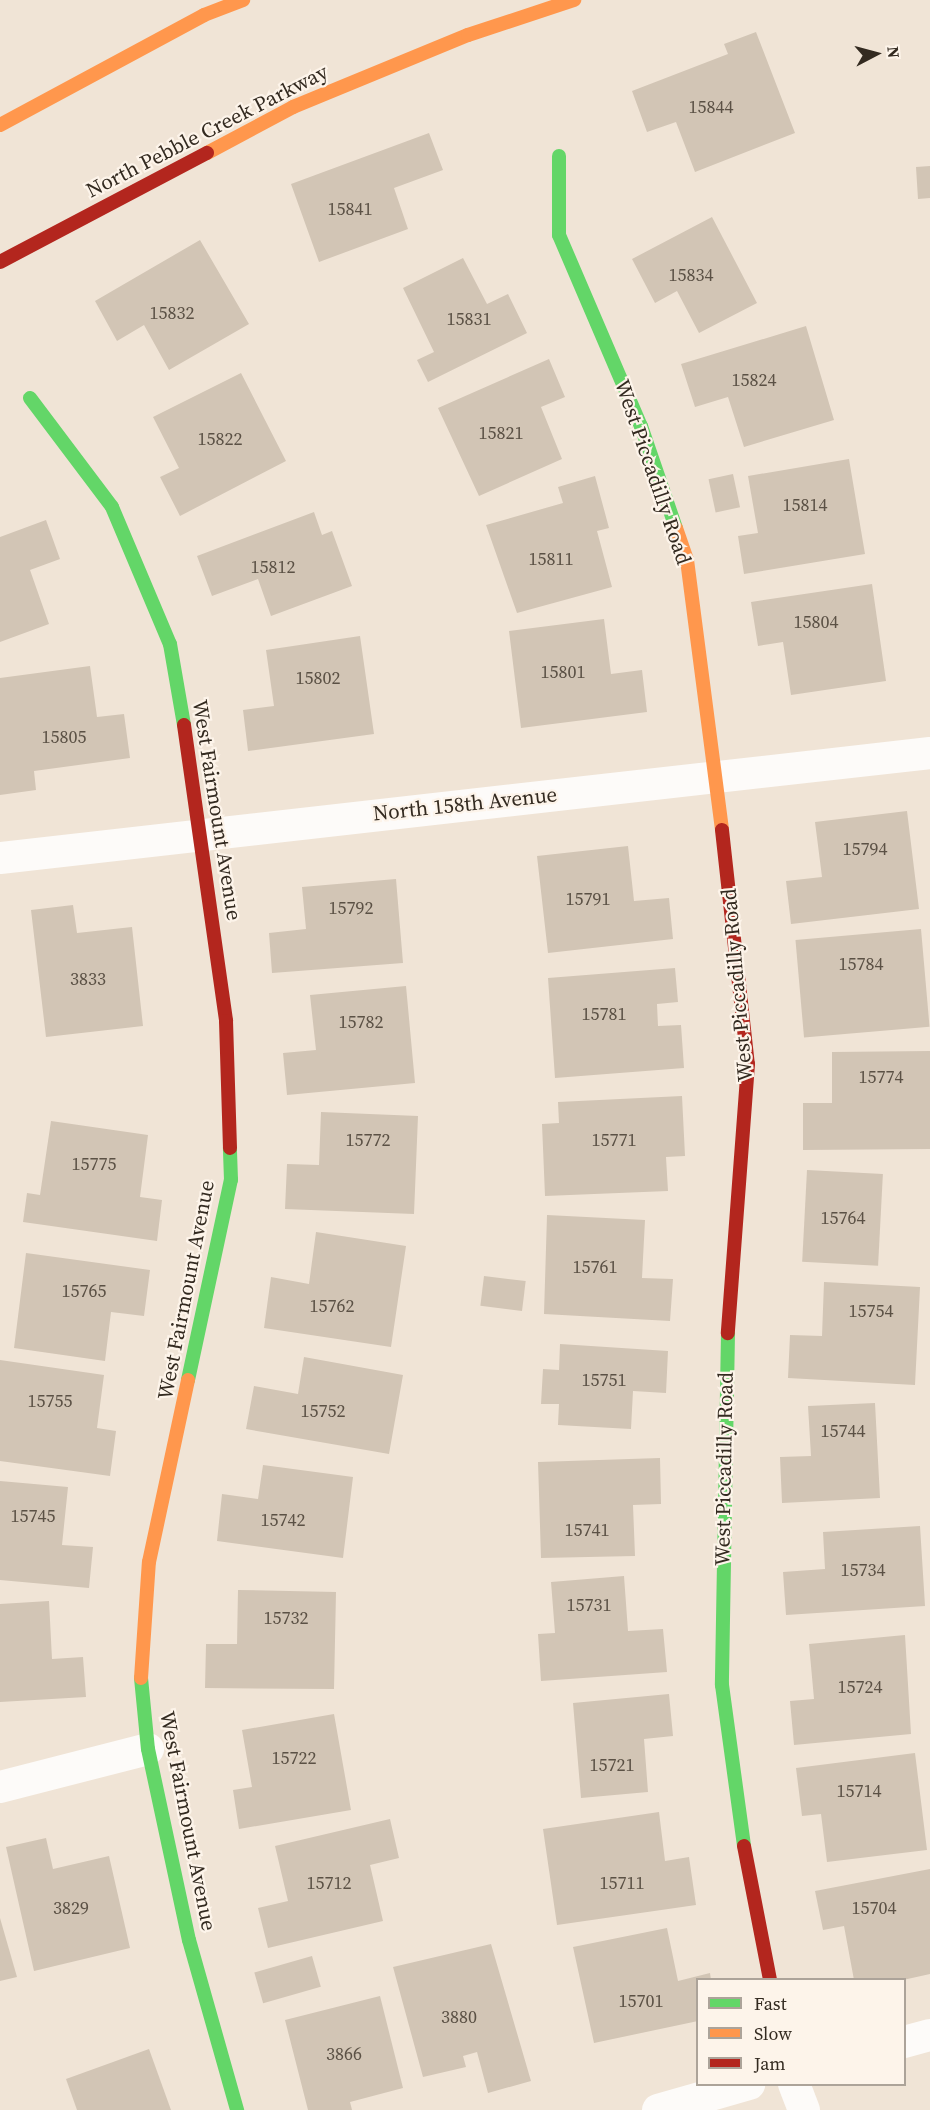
<!DOCTYPE html>
<style>
body{margin:0}
#map{position:relative;width:930px;height:2110px;overflow:hidden;background:#f0e4d6;font-family:"Source Serif 4",serif}
div>[style]{position:absolute}
.building>*{inset:0;background:#d2c5b5;transform-origin:0 0}
.street>*{height:32px;margin:-16px;padding:0 16px;transform-origin:16px;border-radius:16px;background:#fdfbf9}
.fast>*{height:14px;margin:-7px;padding:0 7px;transform-origin:7px;border-radius:7px;background:#63d668}
.slow>*{height:14px;margin:-7px;padding:0 7px;transform-origin:7px;border-radius:7px;background:#ff974d}
.jam>*{height:14px;margin:-7px;padding:0 7px;transform-origin:7px;border-radius:7px;background:#b3261e}
span{translate:-50% -50%;white-space:nowrap;text-align:center;line-height:1.15;-webkit-text-stroke:4.5px #fdf4ea;paint-order:stroke}
.number-label{font-size:18px;color:#5b5145}
.number-label span{-webkit-text-stroke-width:0}
.street-label{font-size:21px;color:#332a20}
.legend{position:absolute;left:696px;top:1978px;width:210px;height:108px;box-sizing:border-box;background:#fdf4ea;border:2px solid #aca399;margin:0;padding:8px 10px;list-style:none;font-size:18px;color:#332a20}
.legend li{display:flex;align-items:center;gap:12px;height:30px}
.legend b{width:30px;border:2px solid #aca399}
.north{position:absolute;left:846px;top:24px;width:60px;height:60px;-webkit-text-stroke:4px #fdf4ea;paint-order:stroke;rotate:84deg;font-size:16px;font-weight:700;line-height:24px;text-align:center;color:#332a20}
.north::after{content:'';display:block;margin:auto;width:21px;height:27px;background:#332a20;clip-path:polygon(50% 0,100% 100%,50% 72%,0 100%)}
</style>
<div id="map">
<div class="building">
<i style="clip-path:polygon(756px 32px,795px 133px,695px 172px,676px 122px,647px 132px,632px 91px,728px 54px,724px 44px)"></i>
<i style="clip-path:polygon(429px 133px,443px 170px,394px 188px,408px 229px,319px 262px,291px 184px)"></i>
<i style="clip-path:polygon(930px 166px,930px 198px,918px 199px,916px 167px)"></i>
<i style="clip-path:polygon(712px 217px,757px 303px,699px 333px,677px 291px,655px 303px,632px 259px)"></i>
<i style="clip-path:polygon(200px 240px,249px 324px,169px 370px,144px 325px,117px 341px,95px 301px)"></i>
<i style="clip-path:polygon(463px 258px,487px 304px,508px 294px,527px 333px,428px 382px,417px 360px,434px 352px,403px 288px)"></i>
<i style="clip-path:polygon(806px 326px,834px 420px,744px 447px,728px 397px,695px 407px,681px 364px)"></i>
<i style="clip-path:polygon(549px 359px,565px 397px,541px 407px,562px 459px,479px 496px,438px 408px)"></i>
<i style="clip-path:polygon(241px 373px,286px 461px,180px 516px,160px 477px,179px 468px,153px 417px)"></i>
<i style="clip-path:polygon(849px 459px,865px 554px,744px 574px,738px 536px,758px 533px,748px 476px)"></i>
<i style="left:733px;top:474px;width:34px;height:25px;rotate:78deg"></i>
<i style="clip-path:polygon(595px 476px,609px 528px,597px 531px,612px 587px,517px 613px,486px 525px,563px 503px,558px 487px)"></i>
<i style="clip-path:polygon(314px 512px,322px 535px,332px 531px,352px 586px,271px 616px,258px 579px,212px 596px,197px 556px)"></i>
<i style="clip-path:polygon(46px 520px,60px 559px,30px 570px,49px 624px,0 642px,0 537px)"></i>
<i style="clip-path:polygon(872px 584px,886px 681px,791px 695px,783px 642px,758px 646px,751px 602px)"></i>
<i style="clip-path:polygon(604px 619px,611px 674px,642px 670px,647px 712px,521px 728px,509px 631px)"></i>
<i style="clip-path:polygon(360px 636px,374px 734px,248px 751px,243px 710px,274px 706px,266px 650px)"></i>
<i style="clip-path:polygon(90px 666px,97px 717px,124px 714px,130px 758px,34px 771px,36px 790px,0 795px,0 678px)"></i>
<i style="clip-path:polygon(907px 811px,919px 909px,791px 924px,786px 881px,822px 877px,815px 822px)"></i>
<i style="clip-path:polygon(628px 846px,634px 901px,669px 898px,673px 939px,548px 953px,537px 856px)"></i>
<i style="clip-path:polygon(396px 879px,403px 963px,272px 973px,269px 933px,306px 929px,302px 887px)"></i>
<i style="clip-path:polygon(73px 905px,77px 933px,132px 927px,143px 1026px,46px 1037px,31px 910px)"></i>
<i style="left:921px;top:929px;width:98px;height:126px;rotate:85deg"></i>
<i style="clip-path:polygon(675px 968px,678px 1002px,657px 1004px,658px 1026px,681px 1025px,684px 1068px,555px 1078px,548px 978px)"></i>
<i style="clip-path:polygon(406px 986px,415px 1083px,287px 1095px,283px 1053px,316px 1050px,310px 995px)"></i>
<i style="clip-path:polygon(930px 1051px,930px 1149px,803px 1150px,803px 1103px,832px 1103px,832px 1052px)"></i>
<i style="clip-path:polygon(682px 1096px,685px 1156px,666px 1157px,668px 1191px,545px 1196px,542px 1124px,559px 1123px,558px 1102px)"></i>
<i style="clip-path:polygon(321px 1112px,418px 1116px,414px 1214px,285px 1209px,287px 1164px,319px 1165px)"></i>
<i style="clip-path:polygon(51px 1121px,148px 1135px,140px 1197px,162px 1200px,157px 1241px,23px 1222px,27px 1193px,40px 1195px)"></i>
<i style="left:807px;top:1170px;width:76px;height:92px;rotate:3deg"></i>
<i style="clip-path:polygon(547px 1215px,645px 1220px,642px 1278px,673px 1279px,670px 1321px,544px 1314px)"></i>
<i style="clip-path:polygon(316px 1232px,406px 1246px,391px 1347px,264px 1328px,271px 1277px,309px 1284px)"></i>
<i style="clip-path:polygon(26px 1253px,150px 1270px,144px 1316px,111px 1312px,105px 1361px,14px 1348px)"></i>
<i style="left:484px;top:1276px;width:42px;height:30px;rotate:7deg"></i>
<i style="clip-path:polygon(824px 1282px,920px 1287px,915px 1385px,788px 1378px,790px 1335px,822px 1336px)"></i>
<i style="clip-path:polygon(560px 1344px,668px 1351px,666px 1393px,633px 1391px,631px 1429px,558px 1425px,559px 1404px,541px 1404px,543px 1369px,559px 1370px)"></i>
<i style="clip-path:polygon(304px 1357px,403px 1375px,389px 1454px,246px 1429px,254px 1386px,298px 1394px)"></i>
<i style="clip-path:polygon(0 1360px,104px 1375px,97px 1428px,116px 1431px,110px 1476px,0 1461px)"></i>
<i style="clip-path:polygon(875px 1403px,880px 1498px,782px 1503px,780px 1457px,811px 1456px,808px 1406px)"></i>
<i style="clip-path:polygon(660px 1458px,661px 1504px,633px 1505px,635px 1556px,541px 1558px,538px 1462px)"></i>
<i style="clip-path:polygon(263px 1465px,353px 1477px,343px 1558px,217px 1541px,222px 1494px,258px 1499px)"></i>
<i style="clip-path:polygon(0 1481px,68px 1487px,62px 1545px,93px 1547px,89px 1588px,0 1580px)"></i>
<i style="clip-path:polygon(920px 1526px,925px 1606px,786px 1615px,783px 1572px,825px 1569px,823px 1532px)"></i>
<i style="clip-path:polygon(624px 1576px,628px 1631px,663px 1629px,667px 1672px,541px 1681px,538px 1634px,555px 1633px,551px 1582px)"></i>
<i style="clip-path:polygon(238px 1590px,336px 1592px,334px 1689px,205px 1688px,206px 1644px,237px 1644px)"></i>
<i style="clip-path:polygon(49px 1601px,52px 1659px,83px 1657px,86px 1697px,0 1702px,0 1604px)"></i>
<i style="clip-path:polygon(905px 1635px,911px 1734px,794px 1745px,790px 1701px,814px 1699px,809px 1644px)"></i>
<i style="clip-path:polygon(669px 1694px,673px 1736px,644px 1739px,648px 1792px,581px 1798px,573px 1703px)"></i>
<i style="clip-path:polygon(334px 1714px,351px 1810px,239px 1829px,233px 1790px,252px 1787px,242px 1730px)"></i>
<i style="clip-path:polygon(915px 1753px,927px 1850px,827px 1862px,821px 1814px,802px 1816px,796px 1768px)"></i>
<i style="clip-path:polygon(659px 1812px,665px 1861px,689px 1857px,696px 1905px,557px 1925px,543px 1829px)"></i>
<i style="clip-path:polygon(390px 1819px,399px 1858px,370px 1865px,383px 1921px,268px 1948px,258px 1908px,288px 1901px,275px 1846px)"></i>
<i style="clip-path:polygon(46px 1838px,53px 1869px,109px 1856px,130px 1948px,34px 1971px,6px 1847px)"></i>
<i style="clip-path:polygon(930px 1869px,930px 1974px,903px 1980px,854px 1980px,844px 1926px,823px 1930px,815px 1891px)"></i>
<i style="clip-path:polygon(0 1918px,17px 1977px,0 1981px)"></i>
<i style="clip-path:polygon(667px 1928px,678px 1981px,710px 1973px,711px 1980px,698px 1980px,698px 2021px,594px 2043px,573px 1947px)"></i>
<i style="clip-path:polygon(491px 1944px,531px 2081px,488px 2093px,477px 2052px,463px 2056px,466px 2067px,423px 2077px,393px 1967px)"></i>
<i style="left:312px;top:1956px;width:32px;height:60px;rotate:74deg"></i>
<i style="clip-path:polygon(380px 1996px,403px 2088px,350px 2102px,352px 2110px,308px 2110px,285px 2020px)"></i>
<i style="clip-path:polygon(149px 2049px,171px 2110px,77px 2110px,66px 2079px)"></i>
</div>
<div class="street">
<i style="left:0;top:858px;width:936px;rotate:-6.44deg"></i>
<i style="left:0;top:1787px;width:153px;rotate:-14.4deg"></i>
<i style="left:904px;top:2042px;width:27px;rotate:-15deg"></i>
<i style="left:794px;top:2084px;width:28px;rotate:69deg"></i>
<i style="left:658px;top:2110px;width:95px;rotate:-15.9deg"></i>
</div>
<div class="fast">
<i style="left:559px;top:156px;width:79px;rotate:90deg"></i>
<i style="left:559px;top:235px;width:208px;rotate:66.8deg"></i>
<i style="left:641px;top:426px;width:108px;rotate:71.1deg"></i>
<i style="left:30px;top:398px;width:136px;rotate:53deg"></i>
<i style="left:112px;top:507px;width:149px;rotate:67.1deg"></i>
<i style="left:170px;top:644px;width:82px;rotate:80.2deg"></i>
<i style="left:728px;top:1333px;width:352px;rotate:91deg"></i>
<i style="left:722px;top:1685px;width:162px;rotate:82.2deg"></i>
<i style="left:188px;top:1380px;width:205px;rotate:-77.9deg"></i>
<i style="left:231px;top:1180px;width:32px;rotate:-92deg"></i>
<i style="left:141px;top:1678px;width:71px;rotate:84.4deg"></i>
<i style="left:148px;top:1749px;width:195px;rotate:77.9deg"></i>
<i style="left:189px;top:1940px;width:177px;rotate:74.2deg"></i>
</div>
<div class="slow">
<i style="left:0;top:125px;width:232px;rotate:-28.3deg"></i>
<i style="left:204px;top:15px;width:42px;rotate:-21deg"></i>
<i style="left:207px;top:153px;width:98px;rotate:-28.1deg"></i>
<i style="left:293px;top:107px;width:189px;rotate:-22.4deg"></i>
<i style="left:468px;top:35px;width:112px;rotate:-18.3deg"></i>
<i style="left:676px;top:528px;width:34px;rotate:71deg"></i>
<i style="left:687px;top:560px;width:272px;rotate:82.6deg"></i>
<i style="left:141px;top:1678px;width:116px;rotate:-86.1deg"></i>
<i style="left:149px;top:1562px;width:186px;rotate:-77.9deg"></i>
</div>
<div class="jam">
<i style="left:0;top:262px;width:234px;rotate:-27.8deg"></i>
<i style="left:184px;top:725px;width:299px;rotate:81.9deg"></i>
<i style="left:226px;top:1021px;width:127px;rotate:88.2deg"></i>
<i style="left:722px;top:830px;width:235px;rotate:83.7deg"></i>
<i style="left:748px;top:1064px;width:270px;rotate:94.3deg"></i>
<i style="left:744px;top:1846px;width:136px;rotate:79deg"></i>
</div>
<div class="number-label">
<span style="left:711px;top:107px">15844</span>
<span style="left:350px;top:209px">15841</span>
<span style="left:691px;top:275px">15834</span>
<span style="left:172px;top:313px">15832</span>
<span style="left:469px;top:319px">15831</span>
<span style="left:754px;top:380px">15824</span>
<span style="left:501px;top:433px">15821</span>
<span style="left:220px;top:439px">15822</span>
<span style="left:805px;top:505px">15814</span>
<span style="left:551px;top:559px">15811</span>
<span style="left:273px;top:567px">15812</span>
<span style="left:816px;top:622px">15804</span>
<span style="left:563px;top:672px">15801</span>
<span style="left:318px;top:678px">15802</span>
<span style="left:64px;top:737px">15805</span>
<span style="left:865px;top:849px">15794</span>
<span style="left:588px;top:899px">15791</span>
<span style="left:351px;top:908px">15792</span>
<span style="left:861px;top:964px">15784</span>
<span style="left:88px;top:979px">3833</span>
<span style="left:604px;top:1014px">15781</span>
<span style="left:361px;top:1022px">15782</span>
<span style="left:881px;top:1077px">15774</span>
<span style="left:368px;top:1140px">15772</span>
<span style="left:614px;top:1140px">15771</span>
<span style="left:94px;top:1164px">15775</span>
<span style="left:843px;top:1218px">15764</span>
<span style="left:595px;top:1267px">15761</span>
<span style="left:84px;top:1291px">15765</span>
<span style="left:332px;top:1306px">15762</span>
<span style="left:871px;top:1311px">15754</span>
<span style="left:604px;top:1380px">15751</span>
<span style="left:50px;top:1401px">15755</span>
<span style="left:323px;top:1411px">15752</span>
<span style="left:843px;top:1431px">15744</span>
<span style="left:33px;top:1516px">15745</span>
<span style="left:283px;top:1520px">15742</span>
<span style="left:587px;top:1530px">15741</span>
<span style="left:863px;top:1570px">15734</span>
<span style="left:589px;top:1605px">15731</span>
<span style="left:286px;top:1618px">15732</span>
<span style="left:860px;top:1687px">15724</span>
<span style="left:294px;top:1758px">15722</span>
<span style="left:612px;top:1765px">15721</span>
<span style="left:859px;top:1791px">15714</span>
<span style="left:329px;top:1883px">15712</span>
<span style="left:622px;top:1883px">15711</span>
<span style="left:71px;top:1908px">3829</span>
<span style="left:874px;top:1908px">15704</span>
<span style="left:641px;top:2001px">15701</span>
<span style="left:459px;top:2017px">3880</span>
<span style="left:344px;top:2054px">3866</span>
</div>
<div class="street-label">
<span style="left:207px;top:131px;rotate:-27deg">North Pebble Creek Parkway</span>
<span style="left:653px;top:472px;rotate:71deg">West Piccadilly Road</span>
<span style="left:465px;top:804px;rotate:-6deg">North 158th Avenue</span>
<span style="left:217px;top:810px;rotate:81deg">West Fairmount Avenue</span>
<span style="left:737px;top:985px;rotate:-95deg">West Piccadilly Road</span>
<span style="left:186px;top:1290px;rotate:-79deg">West Fairmount Avenue</span>
<span style="left:724px;top:1469px;rotate:-89deg">West Piccadilly Road</span>
<span style="left:188px;top:1821px;rotate:79deg">West Fairmount Avenue</span>
</div>
<ul class="legend">
<li><b style="height:8px;background:#63d668"></b>Fast</li>
<li><b style="height:8px;background:#ff974d"></b>Slow</li>
<li><b style="height:8px;background:#b3261e"></b>Jam</li>
</ul>
<div class="north">N</div>
</div>
